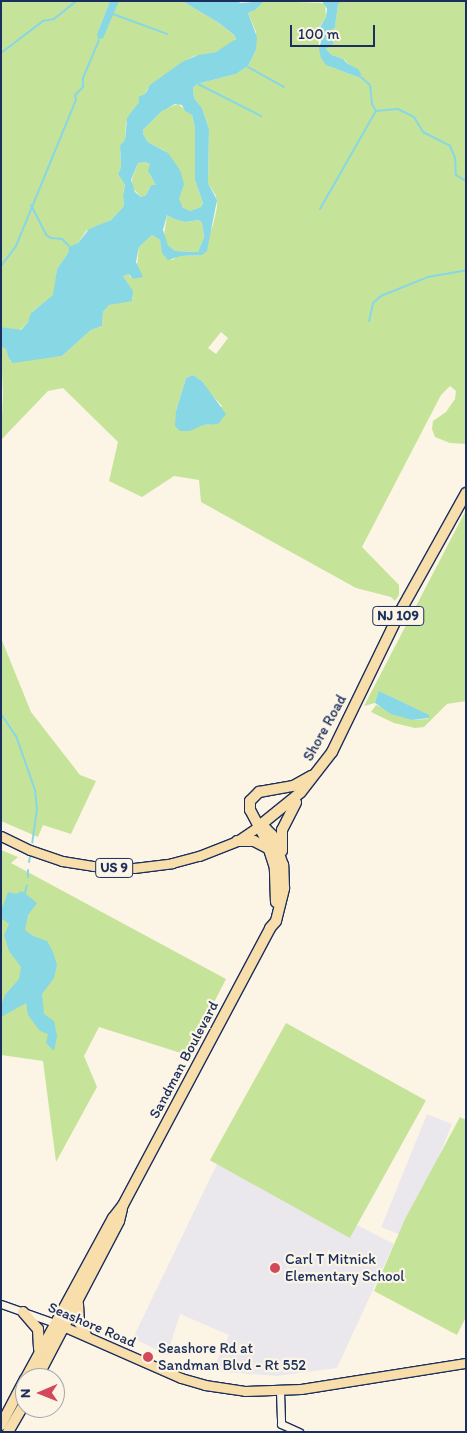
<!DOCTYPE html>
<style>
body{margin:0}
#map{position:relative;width:467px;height:1433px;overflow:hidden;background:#fcf5e5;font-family:Itim,sans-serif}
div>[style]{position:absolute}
.built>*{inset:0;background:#eae8ec;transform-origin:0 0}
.green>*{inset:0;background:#c6e39a;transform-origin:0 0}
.water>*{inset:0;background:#88d7e5}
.stream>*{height:2px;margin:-1px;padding:0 1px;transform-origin:1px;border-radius:1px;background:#88d7e5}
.roads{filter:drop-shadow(1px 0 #1b2f5e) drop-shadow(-1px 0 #1b2f5e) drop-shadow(0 1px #1b2f5e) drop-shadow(0 -1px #1b2f5e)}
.minor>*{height:7px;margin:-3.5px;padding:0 3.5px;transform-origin:3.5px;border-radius:3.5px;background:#fcf5e5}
.major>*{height:9px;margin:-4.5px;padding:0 4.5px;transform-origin:4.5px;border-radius:4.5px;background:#f8deab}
.highway>*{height:10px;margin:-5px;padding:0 5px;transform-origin:5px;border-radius:5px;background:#f8deab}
.dots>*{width:14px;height:14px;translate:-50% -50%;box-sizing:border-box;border:2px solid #fcf5e5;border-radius:50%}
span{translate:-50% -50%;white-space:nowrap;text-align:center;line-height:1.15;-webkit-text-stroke:4.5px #fcf5e5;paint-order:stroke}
.shield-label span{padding:1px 4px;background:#fcf5e5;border:1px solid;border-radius:4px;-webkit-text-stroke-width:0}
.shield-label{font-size:14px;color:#1b2f5e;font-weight:700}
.street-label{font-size:15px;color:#1b2f5e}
.poi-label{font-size:15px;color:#1b2f5e}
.left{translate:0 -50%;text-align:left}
.frame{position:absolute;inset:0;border:2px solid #1b2f5e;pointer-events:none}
.north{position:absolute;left:15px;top:1368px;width:50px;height:50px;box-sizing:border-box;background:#fcf5e5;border:1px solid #a2a6af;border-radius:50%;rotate:269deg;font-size:14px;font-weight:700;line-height:20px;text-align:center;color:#1b2f5e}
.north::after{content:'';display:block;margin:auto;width:18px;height:22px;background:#d1495b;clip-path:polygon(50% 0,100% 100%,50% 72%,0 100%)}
.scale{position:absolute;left:290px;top:25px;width:85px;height:22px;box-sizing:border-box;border:2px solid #1b2f5e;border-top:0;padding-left:6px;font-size:15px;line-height:18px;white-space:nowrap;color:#1b2f5e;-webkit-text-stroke:4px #fcf5e5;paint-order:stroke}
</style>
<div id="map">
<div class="built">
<i style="left:427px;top:1114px;width:27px;height:122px;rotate:22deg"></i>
<i style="clip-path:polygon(217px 1164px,361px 1227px,394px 1244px,337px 1368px,277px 1376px,212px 1371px,229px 1335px,180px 1314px,167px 1355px,133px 1338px)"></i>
</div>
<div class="green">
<i style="clip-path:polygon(1px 1px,110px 1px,97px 34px,119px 1px,182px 1px,219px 23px,236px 37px,234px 42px,216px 52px,194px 56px,177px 66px,147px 89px,145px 94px,139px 96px,139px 102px,126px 123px,125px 140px,120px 145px,121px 167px,118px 174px,125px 185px,123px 193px,124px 206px,111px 220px,86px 231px,78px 243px,69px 248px,68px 253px,57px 269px,54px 295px,33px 311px,28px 322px,19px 331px,1px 327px)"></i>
<i style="clip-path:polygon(evenodd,264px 1px,325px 3px,326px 17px,318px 29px,319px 46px,329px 66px,360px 78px,345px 60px,332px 55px,326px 49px,334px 42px,330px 32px,335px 26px,338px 5px,337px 1px,466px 1px,466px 444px,450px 443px,435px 437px,432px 429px,433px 421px,446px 412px,455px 399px,456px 391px,450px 386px,441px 395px,362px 547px,399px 585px,399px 595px,395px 601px,391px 597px,356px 588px,201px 502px,199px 480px,174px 476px,142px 497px,109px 481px,118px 442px,63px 388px,48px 391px,1px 440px,3px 394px,1px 347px,6px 349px,10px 361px,62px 356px,91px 330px,102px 326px,103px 312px,109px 305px,133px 299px,130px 287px,123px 276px,129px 274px,131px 278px,137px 266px,139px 247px,152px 235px,160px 240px,162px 250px,172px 260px,178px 256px,202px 255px,213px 225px,217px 207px,216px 196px,208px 183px,209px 129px,202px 108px,194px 98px,193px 88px,197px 84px,236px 74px,248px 66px,256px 50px,256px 32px,248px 13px,253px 11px,264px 1px,221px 332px,228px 338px,216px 354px,208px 348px,221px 332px,264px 1px,193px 375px,202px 381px,210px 393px,222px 406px,209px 425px,203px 425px,176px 411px,186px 378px,193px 375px)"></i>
<i style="clip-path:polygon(178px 104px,192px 115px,195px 128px,195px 180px,203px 203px,201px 207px,190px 211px,185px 210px,179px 202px,179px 192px,183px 186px,171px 159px,165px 151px,148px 142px,143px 134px,143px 130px,164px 109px)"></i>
<i style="clip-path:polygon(145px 162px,150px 164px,150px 175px,157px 185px,151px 185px,146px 195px,141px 197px,132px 187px,132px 179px,138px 163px)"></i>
<i style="clip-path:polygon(167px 215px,174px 219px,185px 222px,199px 220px,202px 223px,204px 237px,198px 252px,175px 251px,168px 245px,164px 236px)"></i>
<i style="clip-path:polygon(466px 510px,466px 701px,447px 704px,424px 727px,415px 728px,394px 723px,371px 712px,376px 705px,412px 720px,428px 719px,429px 716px,381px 692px,375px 703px,364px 706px)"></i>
<i style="clip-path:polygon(1px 638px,31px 712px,80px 775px,96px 781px,71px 834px,43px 825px,38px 837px,1px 821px)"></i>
<i style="clip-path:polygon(1px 850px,18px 857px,11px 863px,226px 979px,187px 1055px,99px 1027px,84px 1056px,97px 1087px,56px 1162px,43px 1061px,1px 1055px)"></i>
<i style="left:286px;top:1023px;width:160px;height:157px;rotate:29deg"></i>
<i style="clip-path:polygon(460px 1117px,466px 1120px,466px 1317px,457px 1335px,374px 1291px,405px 1219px)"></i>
</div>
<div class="water">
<i style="clip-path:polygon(110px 1px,119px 1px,103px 38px,98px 39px,97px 34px)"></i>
<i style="clip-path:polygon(evenodd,182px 1px,236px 1px,241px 3px,264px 1px,255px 10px,248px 13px,257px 37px,256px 50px,248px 66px,236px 74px,197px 84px,193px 88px,194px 98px,202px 108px,209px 129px,208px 183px,217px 200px,207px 251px,202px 255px,181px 256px,168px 260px,162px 253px,160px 240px,152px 235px,139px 247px,136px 262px,143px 277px,133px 279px,129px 274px,123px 276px,133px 291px,132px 301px,109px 305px,103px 312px,102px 326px,91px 330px,62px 356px,13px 363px,9px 359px,6px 349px,1px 347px,1px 327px,21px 330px,28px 322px,31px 313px,53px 295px,57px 269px,68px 253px,69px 247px,78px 243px,89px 229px,111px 220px,124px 206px,123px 195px,125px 185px,118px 174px,121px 167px,120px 145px,125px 140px,127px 118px,139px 102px,139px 96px,145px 94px,150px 85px,182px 62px,198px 55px,216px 52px,236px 39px,234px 35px,219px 23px,182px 1px,175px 104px,182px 105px,185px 111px,192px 115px,195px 128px,195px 180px,203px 203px,201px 207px,190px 211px,183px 208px,179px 199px,184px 184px,180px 170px,168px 153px,148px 142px,143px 134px,143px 130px,162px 111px,175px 104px,182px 1px,145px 162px,150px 164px,148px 171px,156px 185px,151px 185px,146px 195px,141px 197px,135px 192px,131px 180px,138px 163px,145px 162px,182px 1px,167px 215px,174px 219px,185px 222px,199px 220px,202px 223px,204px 237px,198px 252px,175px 251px,168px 245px,163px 230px,167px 215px)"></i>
<i style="clip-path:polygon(322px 1px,337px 1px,338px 5px,335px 27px,330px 32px,334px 43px,326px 49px,332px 55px,343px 59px,348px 64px,358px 69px,361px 74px,360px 78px,326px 65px,321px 58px,319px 48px,321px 42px,317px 32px,326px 17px,327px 9px)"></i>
<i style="clip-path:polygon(193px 375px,202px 381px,226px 414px,218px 424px,203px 425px,190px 431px,180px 431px,175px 426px,176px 411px,186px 378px)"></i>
<i style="clip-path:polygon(379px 691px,429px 715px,429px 718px,412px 720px,391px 714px,375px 703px)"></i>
<i style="clip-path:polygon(22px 891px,37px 903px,28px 915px,25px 930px,33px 936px,47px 941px,53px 952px,57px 965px,54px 978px,42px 994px,44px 1014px,54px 1021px,57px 1036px,54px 1051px,46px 1043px,48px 1034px,40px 1031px,28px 1015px,26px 1003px,1px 1017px,1px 1006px,5px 995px,19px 979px,21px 967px,9px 951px,4px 935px,9px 924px,1px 918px,1px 911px,8px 892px,16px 894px)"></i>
</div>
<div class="stream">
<i style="left:338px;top:3px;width:2px;rotate:-63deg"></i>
<i style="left:113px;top:14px;width:58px;rotate:20.3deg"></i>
<i style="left:1px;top:53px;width:53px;rotate:-37.3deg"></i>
<i style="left:43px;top:21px;width:11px;rotate:-10deg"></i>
<i style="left:54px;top:19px;width:28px;rotate:-39deg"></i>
<i style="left:248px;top:67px;width:41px;rotate:29.1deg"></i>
<i style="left:361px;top:77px;width:12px;rotate:42deg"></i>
<i style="left:370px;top:85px;width:19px;rotate:84deg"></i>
<i style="left:372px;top:104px;width:8px;rotate:60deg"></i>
<i style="left:198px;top:84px;width:71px;rotate:26.9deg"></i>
<i style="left:376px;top:111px;width:22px;rotate:-5deg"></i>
<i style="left:398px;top:109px;width:18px;rotate:27deg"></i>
<i style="left:414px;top:117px;width:17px;rotate:59deg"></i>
<i style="left:423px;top:132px;width:30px;rotate:27deg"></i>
<i style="left:450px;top:146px;width:13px;rotate:67deg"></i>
<i style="left:455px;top:158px;width:17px;rotate:87deg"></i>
<i style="left:456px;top:175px;width:12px;rotate:31deg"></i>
<i style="left:31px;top:205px;width:34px;rotate:63deg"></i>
<i style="left:46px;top:235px;width:6px;rotate:31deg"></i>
<i style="left:51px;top:238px;width:11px;rotate:5deg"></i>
<i style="left:62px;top:239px;width:11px;rotate:45deg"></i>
<i style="left:320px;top:209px;width:113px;rotate:-60.3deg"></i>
<i style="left:1px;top:266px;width:25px;rotate:-53deg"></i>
<i style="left:16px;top:246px;width:158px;rotate:-67.7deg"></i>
<i style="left:76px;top:100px;width:5px;rotate:-101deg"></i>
<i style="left:75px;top:95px;width:11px;rotate:-45deg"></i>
<i style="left:83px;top:87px;width:9px;rotate:-90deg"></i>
<i style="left:83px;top:78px;width:41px;rotate:-67.2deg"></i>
<i style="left:369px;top:321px;width:18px;rotate:-77deg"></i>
<i style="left:373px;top:303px;width:11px;rotate:-41deg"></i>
<i style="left:381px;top:296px;width:51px;rotate:-22deg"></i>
<i style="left:428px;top:277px;width:39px;rotate:-10deg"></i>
<i style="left:1px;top:714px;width:27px;rotate:56deg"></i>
<i style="left:16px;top:736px;width:57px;rotate:70.6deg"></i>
<i style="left:35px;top:790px;width:19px;rotate:84deg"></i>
<i style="left:37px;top:809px;width:34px;rotate:98deg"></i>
<i style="left:29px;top:862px;width:5px;rotate:-79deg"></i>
<i style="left:28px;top:877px;width:7px;rotate:-90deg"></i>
<i style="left:25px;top:893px;width:8px;rotate:-76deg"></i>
</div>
<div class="roads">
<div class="minor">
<i style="left:1px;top:1304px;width:57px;rotate:19.4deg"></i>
<i style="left:280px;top:1391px;width:33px;rotate:88deg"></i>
<i style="left:281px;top:1424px;width:20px;rotate:24deg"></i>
</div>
<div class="major">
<i style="left:1px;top:836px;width:32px;rotate:26deg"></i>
<i style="left:30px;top:850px;width:34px;rotate:19deg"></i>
<i style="left:62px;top:861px;width:31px;rotate:9deg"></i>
<i style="left:93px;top:866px;width:41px;rotate:2.8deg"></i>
<i style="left:134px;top:868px;width:38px;rotate:-7deg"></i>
<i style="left:172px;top:863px;width:28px;rotate:-15deg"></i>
<i style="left:199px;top:856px;width:41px;rotate:-21.5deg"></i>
<i style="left:237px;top:841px;width:25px;rotate:-34deg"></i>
<i style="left:58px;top:1324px;width:134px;rotate:23.7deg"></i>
<i style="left:181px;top:1378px;width:25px;rotate:16deg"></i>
<i style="left:205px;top:1385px;width:40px;rotate:8.5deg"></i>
<i style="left:245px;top:1391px;width:56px;rotate:-2deg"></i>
<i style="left:301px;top:1389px;width:167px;rotate:-9deg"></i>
</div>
<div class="highway">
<i style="left:258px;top:827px;width:55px;rotate:-39.1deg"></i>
<i style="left:301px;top:792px;width:51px;rotate:-52.2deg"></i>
<i style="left:332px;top:752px;width:158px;rotate:-64.1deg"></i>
<i style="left:401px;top:610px;width:134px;rotate:-60.9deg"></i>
<i style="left:237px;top:841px;width:17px"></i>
<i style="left:254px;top:841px;width:18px;rotate:27deg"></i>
<i style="left:282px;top:851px;width:21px;rotate:-90deg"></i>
<i style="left:282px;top:830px;width:31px;rotate:-63deg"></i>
<i style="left:276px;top:902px;width:34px;rotate:-92deg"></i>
<i style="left:275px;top:868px;width:32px;rotate:-108deg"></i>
<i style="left:265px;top:838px;width:32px;rotate:-118deg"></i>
<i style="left:250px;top:810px;width:9px;rotate:-90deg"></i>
<i style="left:250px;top:801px;width:13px;rotate:-45deg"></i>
<i style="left:259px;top:792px;width:35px;rotate:-10deg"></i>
<i style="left:293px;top:786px;width:21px;rotate:-29deg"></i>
<i style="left:78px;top:1304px;width:18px;rotate:87deg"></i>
<i style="left:79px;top:1322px;width:15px;rotate:62deg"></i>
<i style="left:23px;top:1312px;width:23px;rotate:49deg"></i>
<i style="left:38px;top:1329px;width:20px;rotate:87deg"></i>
<i style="left:26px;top:1378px;width:182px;rotate:-61.5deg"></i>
<i style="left:113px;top:1218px;width:16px;rotate:-52deg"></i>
<i style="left:123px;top:1205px;width:314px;rotate:-62deg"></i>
<i style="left:270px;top:928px;width:9px;rotate:-49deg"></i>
<i style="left:276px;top:921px;width:34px;rotate:-76deg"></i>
<i style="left:284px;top:888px;width:23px;rotate:-92deg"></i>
<i style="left:283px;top:865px;width:32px;rotate:-110deg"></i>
<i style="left:272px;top:835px;width:8px;rotate:-135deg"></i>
<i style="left:266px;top:829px;width:8px;rotate:-166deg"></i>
<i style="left:37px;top:1378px;width:177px;rotate:-62.4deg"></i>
<i style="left:119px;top:1221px;width:12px;rotate:-76deg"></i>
<i style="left:1px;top:1425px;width:52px;rotate:-62.4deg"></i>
<i style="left:8px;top:1432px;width:34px;rotate:-60deg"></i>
</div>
</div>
<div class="dots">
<i style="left:275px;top:1268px;background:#d1495b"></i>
<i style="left:148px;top:1357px;background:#d1495b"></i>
</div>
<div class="shield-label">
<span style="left:398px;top:616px">NJ 109</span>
<span style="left:114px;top:868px">US 9</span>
</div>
<div class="street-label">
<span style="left:325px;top:728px;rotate:-61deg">Shore Road</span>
<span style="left:184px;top:1060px;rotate:-62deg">Sandman Boulevard</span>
<span style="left:92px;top:1325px;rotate:23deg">Seashore Road</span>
</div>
<div class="poi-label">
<span class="left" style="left:285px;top:1268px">Carl T Mitnick<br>Elementary School</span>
<span class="left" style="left:158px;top:1357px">Seashore Rd at<br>Sandman Blvd - Rt 552</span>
</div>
<div class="frame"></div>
<div class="north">N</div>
<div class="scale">100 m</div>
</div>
